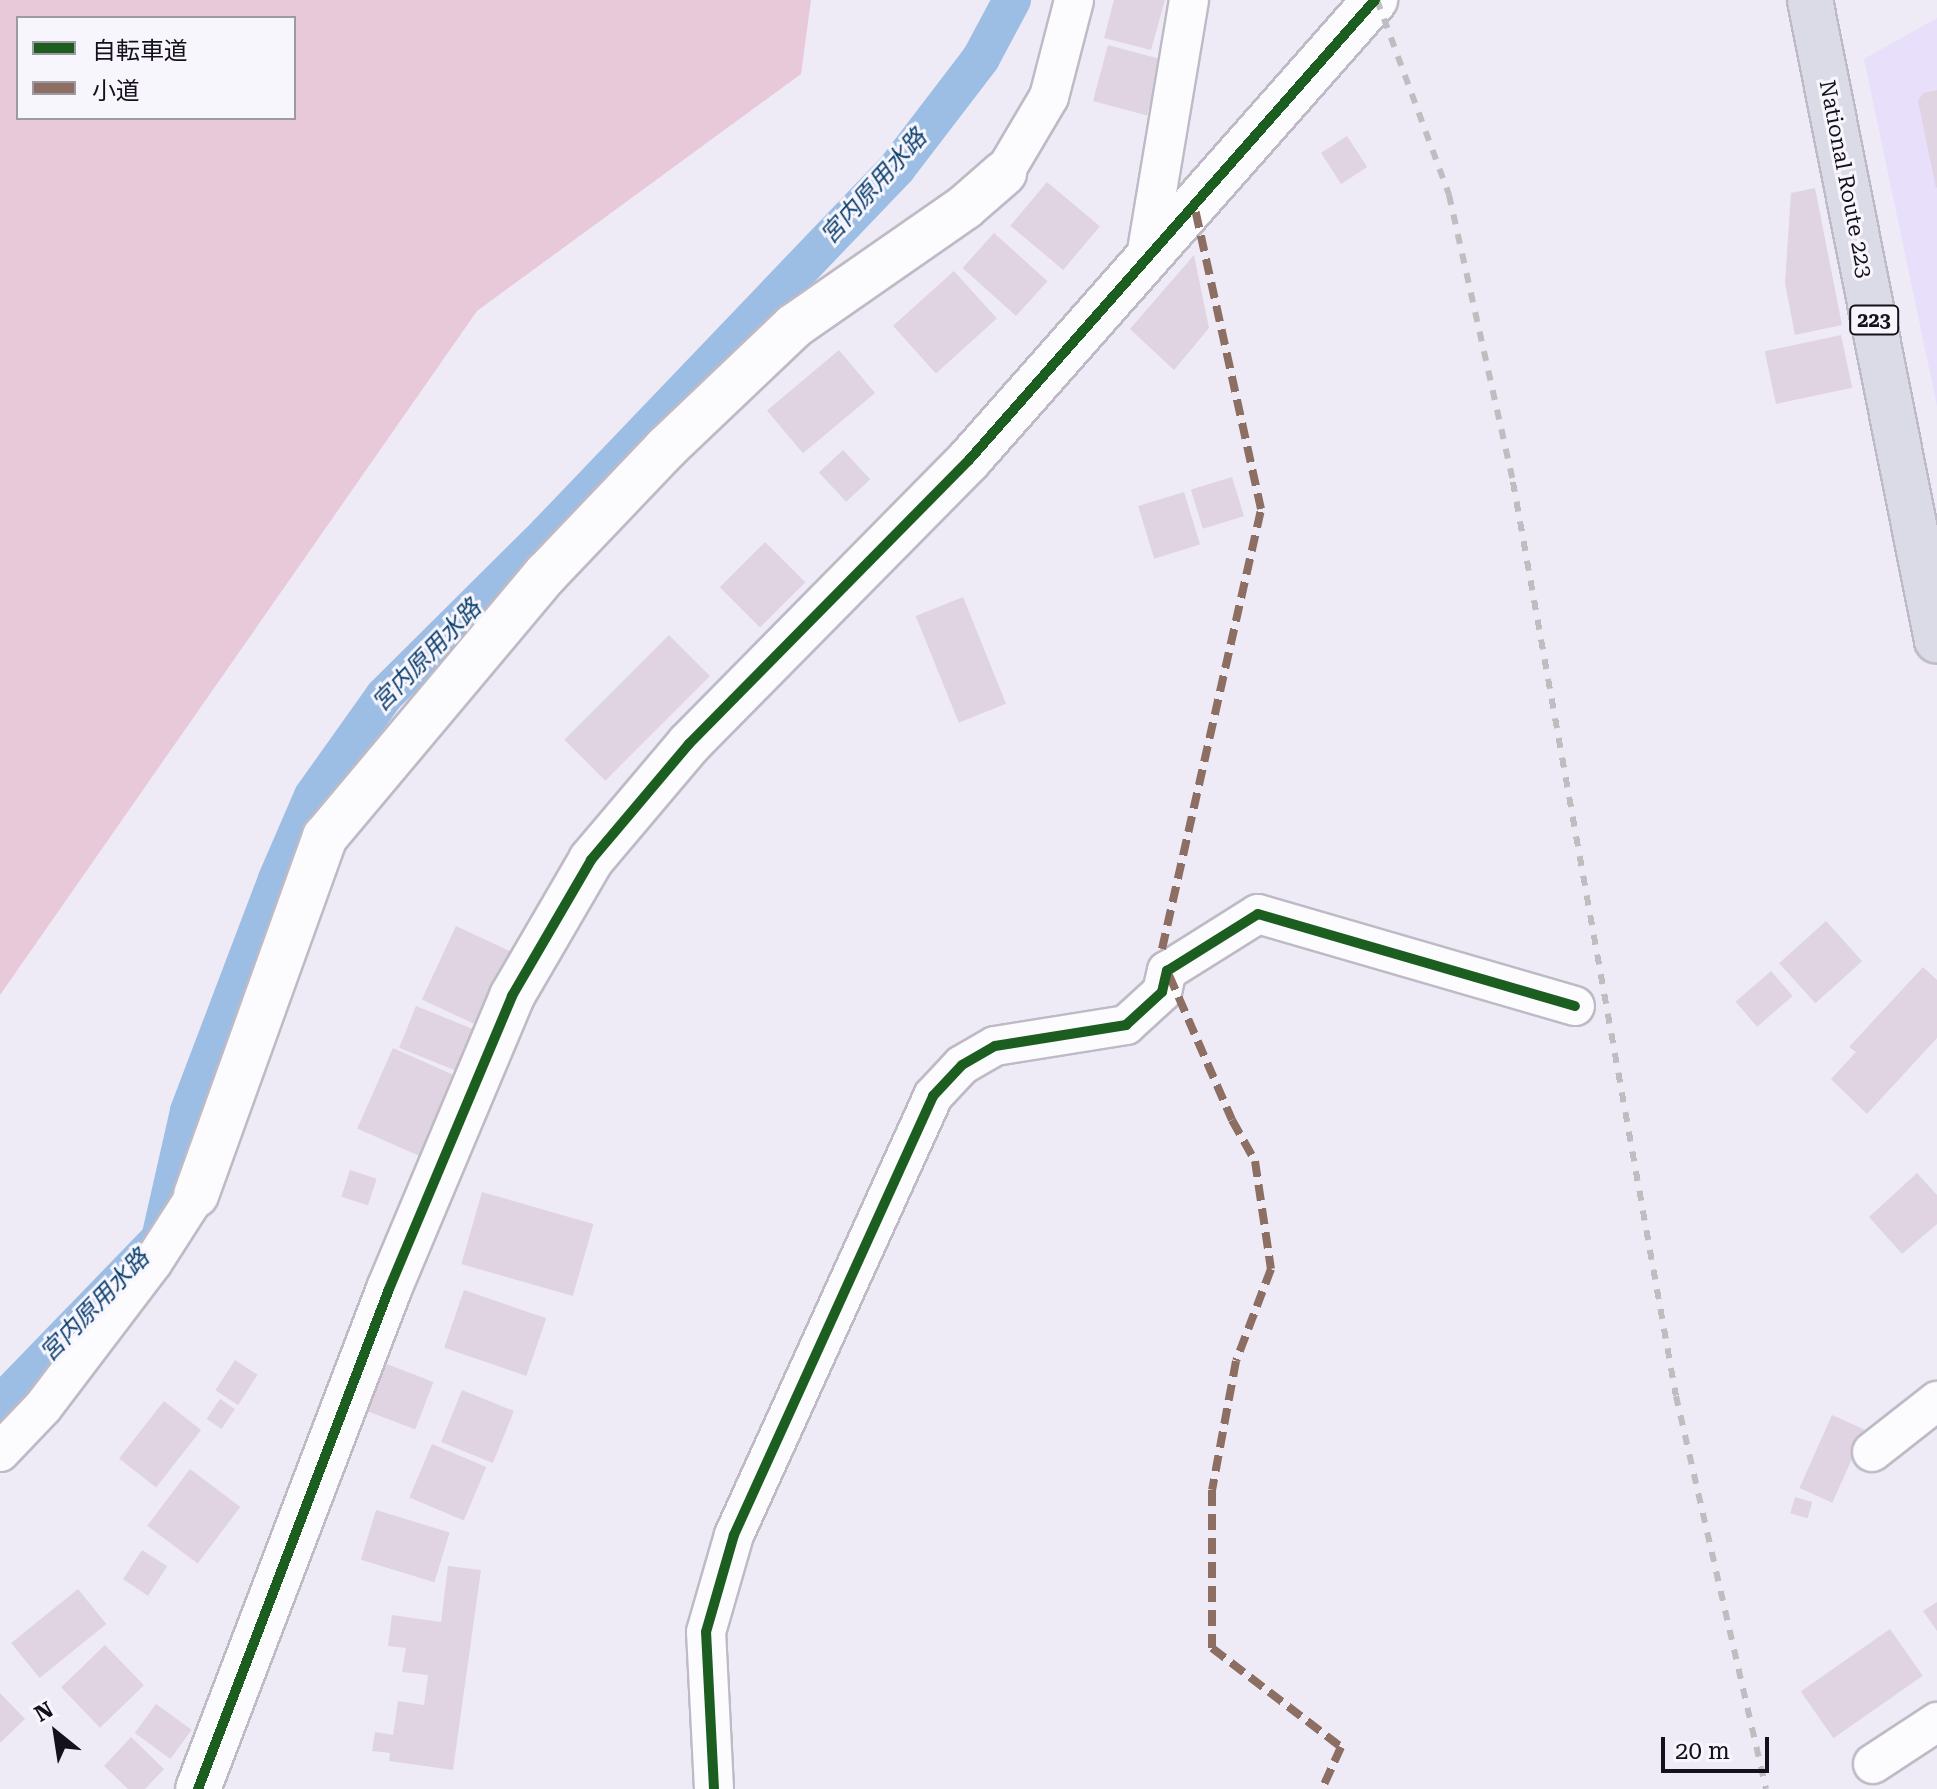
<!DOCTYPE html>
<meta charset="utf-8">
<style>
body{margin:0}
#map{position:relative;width:1937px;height:1789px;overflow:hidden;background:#eeebf6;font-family:"Roboto Serif","Noto Sans JP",serif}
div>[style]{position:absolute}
.built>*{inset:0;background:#e8dffb}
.green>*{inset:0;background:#e8c9da}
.canal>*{height:38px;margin:-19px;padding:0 19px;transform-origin:19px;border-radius:19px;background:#9cbde4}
.building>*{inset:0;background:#e0d4e3;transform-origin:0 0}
.roads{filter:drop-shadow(2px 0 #bebac6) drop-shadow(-2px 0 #bebac6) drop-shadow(0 2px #bebac6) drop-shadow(0 -2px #bebac6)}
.street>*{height:38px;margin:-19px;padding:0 19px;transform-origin:19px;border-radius:19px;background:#fcfcfe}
.secondary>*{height:44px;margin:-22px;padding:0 22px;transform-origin:22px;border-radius:22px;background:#fcfcfe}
.highway>*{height:44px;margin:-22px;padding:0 22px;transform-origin:22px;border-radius:22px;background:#dadbe7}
.rail>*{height:6px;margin-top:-3px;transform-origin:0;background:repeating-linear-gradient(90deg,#bebdc0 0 10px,transparent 0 20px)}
.quiet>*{height:8px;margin-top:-4px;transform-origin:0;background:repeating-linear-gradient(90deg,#8d6e63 0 16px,transparent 0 24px)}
.cycleway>*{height:10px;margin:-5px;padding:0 5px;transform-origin:5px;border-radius:5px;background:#1b5e20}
span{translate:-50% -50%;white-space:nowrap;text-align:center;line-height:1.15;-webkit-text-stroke:6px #f8f6fd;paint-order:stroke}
.shield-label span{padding:2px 6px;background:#f8f6fd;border:2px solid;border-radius:6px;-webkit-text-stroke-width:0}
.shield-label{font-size:20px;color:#15101c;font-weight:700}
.street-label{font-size:22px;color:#15101c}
.water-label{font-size:24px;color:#0a3f6e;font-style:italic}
.legend{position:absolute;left:16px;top:16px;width:280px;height:104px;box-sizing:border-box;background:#f8f6fd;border:2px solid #9d9aa3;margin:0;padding:10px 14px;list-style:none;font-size:24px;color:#15101c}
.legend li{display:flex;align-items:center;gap:16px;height:40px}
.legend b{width:40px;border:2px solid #9d9aa3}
.north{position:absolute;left:16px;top:1693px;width:80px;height:80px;-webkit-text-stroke:6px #f8f6fd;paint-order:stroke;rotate:330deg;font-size:22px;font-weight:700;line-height:32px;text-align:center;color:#15101c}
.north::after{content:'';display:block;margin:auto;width:28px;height:36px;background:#15101c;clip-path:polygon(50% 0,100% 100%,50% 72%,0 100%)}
.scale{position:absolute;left:1661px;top:1737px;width:108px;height:36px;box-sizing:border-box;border:4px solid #15101c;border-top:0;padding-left:10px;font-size:24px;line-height:28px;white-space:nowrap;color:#15101c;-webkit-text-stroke:6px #f8f6fd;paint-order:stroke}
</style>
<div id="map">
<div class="built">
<i style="clip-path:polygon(1937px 18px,1937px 406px,1864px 59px)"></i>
</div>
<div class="green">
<i style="clip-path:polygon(evenodd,0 0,811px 0,801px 74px,477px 311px,0 995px,0 0,18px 18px,294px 18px,294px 118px,18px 118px,18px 18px)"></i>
</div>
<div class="canal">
<i style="left:0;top:1404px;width:230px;rotate:-45.9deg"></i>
<i style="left:160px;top:1239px;width:131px;rotate:-77.2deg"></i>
<i style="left:189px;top:1111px;width:248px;rotate:-69.2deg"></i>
<i style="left:277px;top:879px;width:90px;rotate:-66.6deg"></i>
<i style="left:313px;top:796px;width:123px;rotate:-54.6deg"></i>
<i style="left:384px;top:696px;width:231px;rotate:-44.8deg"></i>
<i style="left:548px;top:533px;width:505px;rotate:-46.28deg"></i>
<i style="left:897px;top:168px;width:138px;rotate:-52.6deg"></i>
<i style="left:981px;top:58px;width:66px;rotate:-61.9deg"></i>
</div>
<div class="building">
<i style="clip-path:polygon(1114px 0,1165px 0,1151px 50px,1104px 38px)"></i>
<i style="left:1108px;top:45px;width:56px;height:58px;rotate:15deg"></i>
<i style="clip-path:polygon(1937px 90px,1937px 187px,1936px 188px,1918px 101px,1923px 93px)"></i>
<i style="left:1347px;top:136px;width:37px;height:31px;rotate:57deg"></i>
<i style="left:1047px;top:182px;width:69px;height:57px;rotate:40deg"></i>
<i style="clip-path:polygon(1815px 188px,1842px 325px,1795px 335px,1785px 283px,1791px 193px)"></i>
<i style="left:994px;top:233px;width:72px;height:47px;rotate:42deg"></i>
<i style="clip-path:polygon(1194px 255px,1209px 328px,1174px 370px,1130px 329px)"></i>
<i style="left:954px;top:271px;width:64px;height:82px;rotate:48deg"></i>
<i style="left:1841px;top:335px;width:54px;height:78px;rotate:78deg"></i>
<i style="left:839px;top:350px;width:56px;height:94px;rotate:50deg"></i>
<i style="left:843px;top:450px;width:40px;height:33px;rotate:47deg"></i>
<i style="left:1232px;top:477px;width:41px;height:43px;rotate:73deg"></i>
<i style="left:1184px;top:492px;width:55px;height:48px;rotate:73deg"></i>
<i style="left:765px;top:542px;width:57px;height:64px;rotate:45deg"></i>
<i style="left:963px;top:597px;width:115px;height:51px;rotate:68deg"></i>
<i style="left:669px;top:635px;width:58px;height:148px;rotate:45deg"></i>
<i style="left:1826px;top:921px;width:54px;height:63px;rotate:48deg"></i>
<i style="left:456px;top:926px;width:62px;height:81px;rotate:25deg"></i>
<i style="clip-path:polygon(1923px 967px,1937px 980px,1937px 1038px,1867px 1114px,1831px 1079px,1856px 1052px,1849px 1047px)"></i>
<i style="left:1771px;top:971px;width:33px;height:47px;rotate:49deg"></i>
<i style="left:416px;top:1006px;width:74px;height:45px;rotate:22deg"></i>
<i style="left:393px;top:1048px;width:70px;height:88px;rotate:24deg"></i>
<i style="left:350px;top:1170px;width:28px;height:28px;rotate:18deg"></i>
<i style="clip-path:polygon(1917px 1173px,1937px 1195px,1937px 1224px,1902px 1254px,1869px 1217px)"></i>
<i style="left:482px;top:1192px;width:116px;height:75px;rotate:16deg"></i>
<i style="left:464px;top:1290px;width:87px;height:61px;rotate:19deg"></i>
<i style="left:235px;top:1360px;width:27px;height:36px;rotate:33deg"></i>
<i style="left:384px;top:1363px;width:53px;height:51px;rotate:21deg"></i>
<i style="left:462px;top:1390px;width:56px;height:56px;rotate:22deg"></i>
<i style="left:220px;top:1399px;width:18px;height:24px;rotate:34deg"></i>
<i style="left:164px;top:1401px;width:47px;height:73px;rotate:38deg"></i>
<i style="left:1832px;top:1415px;width:36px;height:80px;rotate:24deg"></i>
<i style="left:432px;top:1444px;width:59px;height:58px;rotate:23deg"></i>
<i style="left:190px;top:1469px;width:63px;height:71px;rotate:37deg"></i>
<i style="left:1795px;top:1497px;width:18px;height:17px;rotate:16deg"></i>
<i style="left:376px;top:1510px;width:77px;height:52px;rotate:17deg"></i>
<i style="left:142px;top:1550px;width:30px;height:35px;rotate:33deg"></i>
<i style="clip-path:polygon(448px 1566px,481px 1570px,453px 1770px,389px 1761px,390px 1753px,372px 1751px,375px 1732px,393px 1735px,398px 1701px,424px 1705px,428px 1675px,402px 1672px,406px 1648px,388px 1646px,392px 1615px,441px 1622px)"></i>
<i style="left:78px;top:1589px;width:45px;height:86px;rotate:51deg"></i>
<i style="clip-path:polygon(1937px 1602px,1937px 1631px,1923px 1611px)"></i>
<i style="left:1890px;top:1629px;width:57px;height:109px;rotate:55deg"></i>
<i style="left:105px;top:1645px;width:56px;height:61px;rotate:46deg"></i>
<i style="clip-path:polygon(0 1693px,25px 1719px,0 1743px)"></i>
<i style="left:156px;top:1704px;width:44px;height:36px;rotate:36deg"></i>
<i style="clip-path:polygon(131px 1737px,164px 1769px,145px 1789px,128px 1789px,104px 1766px)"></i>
</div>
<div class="roads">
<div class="street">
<i style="left:1004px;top:173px;width:88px;rotate:-59.4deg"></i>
<i style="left:1049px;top:97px;width:100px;rotate:-75.5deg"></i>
<i style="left:1146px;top:257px;width:261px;rotate:-80.5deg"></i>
<i style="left:0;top:1452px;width:62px;rotate:-46.3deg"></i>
<i style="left:43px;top:1407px;width:182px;rotate:-52.8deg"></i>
<i style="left:153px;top:1262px;width:80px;rotate:-57.3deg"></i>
<i style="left:1872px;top:1452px;width:83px;rotate:-38.1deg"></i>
<i style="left:1873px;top:1764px;width:77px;rotate:-33.3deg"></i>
<i style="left:714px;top:1789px;width:157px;rotate:-92.9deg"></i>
<i style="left:706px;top:1632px;width:101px;rotate:-73.9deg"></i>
<i style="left:734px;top:1535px;width:482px;rotate:-65.6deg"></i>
<i style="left:933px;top:1096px;width:42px;rotate:-46.9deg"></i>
<i style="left:962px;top:1065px;width:38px;rotate:-30deg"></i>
<i style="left:995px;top:1046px;width:133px;rotate:-9.1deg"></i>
<i style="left:1126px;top:1025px;width:49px;rotate:-42.5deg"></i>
<i style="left:1162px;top:992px;width:22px;rotate:-77deg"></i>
<i style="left:1167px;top:971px;width:107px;rotate:-32.1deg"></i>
<i style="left:1258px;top:914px;width:330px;rotate:16.2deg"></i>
</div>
<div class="secondary">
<i style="left:196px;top:1195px;width:381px;rotate:-70.2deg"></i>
<i style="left:325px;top:837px;width:344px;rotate:-50deg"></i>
<i style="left:546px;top:574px;width:174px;rotate:-46.4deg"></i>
<i style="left:666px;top:448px;width:177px;rotate:-43.6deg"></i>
<i style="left:794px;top:326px;width:208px;rotate:-34.8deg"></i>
<i style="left:965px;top:207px;width:52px;rotate:-41.1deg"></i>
<i style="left:198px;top:1789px;width:535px;rotate:-69.09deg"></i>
<i style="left:389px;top:1289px;width:318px;rotate:-67.2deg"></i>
<i style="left:512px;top:996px;width:157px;rotate:-59.8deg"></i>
<i style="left:591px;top:860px;width:152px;rotate:-49.8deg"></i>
<i style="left:689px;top:744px;width:399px;rotate:-45.4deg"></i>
<i style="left:969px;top:460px;width:614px;rotate:-48.57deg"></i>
</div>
<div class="highway">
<i style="left:1810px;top:0;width:653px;rotate:78.79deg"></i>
</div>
</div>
<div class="rail">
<i style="left:1377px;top:0;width:208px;rotate:69.7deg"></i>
<i style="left:1449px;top:195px;width:294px;rotate:77.4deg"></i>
<i style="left:1513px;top:482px;width:928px;rotate:79.89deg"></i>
<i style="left:1676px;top:1396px;width:403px;rotate:77.1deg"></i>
</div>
<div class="quiet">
<i style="left:1162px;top:949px;width:451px;rotate:-77.3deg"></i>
<i style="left:1261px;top:509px;width:312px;rotate:-102.4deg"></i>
<i style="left:1169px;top:975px;width:158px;rotate:66.5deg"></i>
<i style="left:1232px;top:1120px;width:47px;rotate:60.7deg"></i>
<i style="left:1255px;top:1161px;width:109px;rotate:81.6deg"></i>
<i style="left:1271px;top:1269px;width:98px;rotate:110.8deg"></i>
<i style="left:1236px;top:1361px;width:131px;rotate:100.5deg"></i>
<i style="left:1212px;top:1490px;width:158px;rotate:90deg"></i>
<i style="left:1212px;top:1648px;width:163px;rotate:37.5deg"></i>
<i style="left:1341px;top:1747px;width:46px;rotate:114.3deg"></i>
</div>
<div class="cycleway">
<i style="left:198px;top:1789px;width:535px;rotate:-69.09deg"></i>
<i style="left:389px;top:1289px;width:318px;rotate:-67.2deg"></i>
<i style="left:512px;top:996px;width:157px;rotate:-59.8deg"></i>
<i style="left:591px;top:860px;width:152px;rotate:-49.8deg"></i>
<i style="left:689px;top:744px;width:399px;rotate:-45.4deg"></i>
<i style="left:969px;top:460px;width:614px;rotate:-48.57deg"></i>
<i style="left:714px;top:1789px;width:157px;rotate:-92.9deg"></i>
<i style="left:706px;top:1632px;width:101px;rotate:-73.9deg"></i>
<i style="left:734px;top:1535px;width:482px;rotate:-65.6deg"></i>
<i style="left:933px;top:1096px;width:42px;rotate:-46.9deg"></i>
<i style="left:962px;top:1065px;width:38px;rotate:-30deg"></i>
<i style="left:995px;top:1046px;width:133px;rotate:-9.1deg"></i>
<i style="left:1126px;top:1025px;width:49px;rotate:-42.5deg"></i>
<i style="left:1162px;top:992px;width:22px;rotate:-77deg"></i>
<i style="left:1167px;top:971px;width:107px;rotate:-32.1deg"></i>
<i style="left:1258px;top:914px;width:330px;rotate:16.2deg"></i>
</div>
<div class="shield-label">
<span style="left:1874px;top:320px">223</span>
</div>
<div class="street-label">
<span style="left:1846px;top:179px;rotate:79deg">National Route 223</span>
</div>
<div class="water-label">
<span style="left:874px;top:187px;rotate:-48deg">宮内原用水路</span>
<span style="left:427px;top:656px;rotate:-46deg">宮内原用水路</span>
<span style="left:95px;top:1306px;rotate:-46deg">宮内原用水路</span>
</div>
<ul class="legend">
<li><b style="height:10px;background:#1b5e20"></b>自転車道</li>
<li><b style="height:10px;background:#8d6e63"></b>小道</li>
</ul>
<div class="north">N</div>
<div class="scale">20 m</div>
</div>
